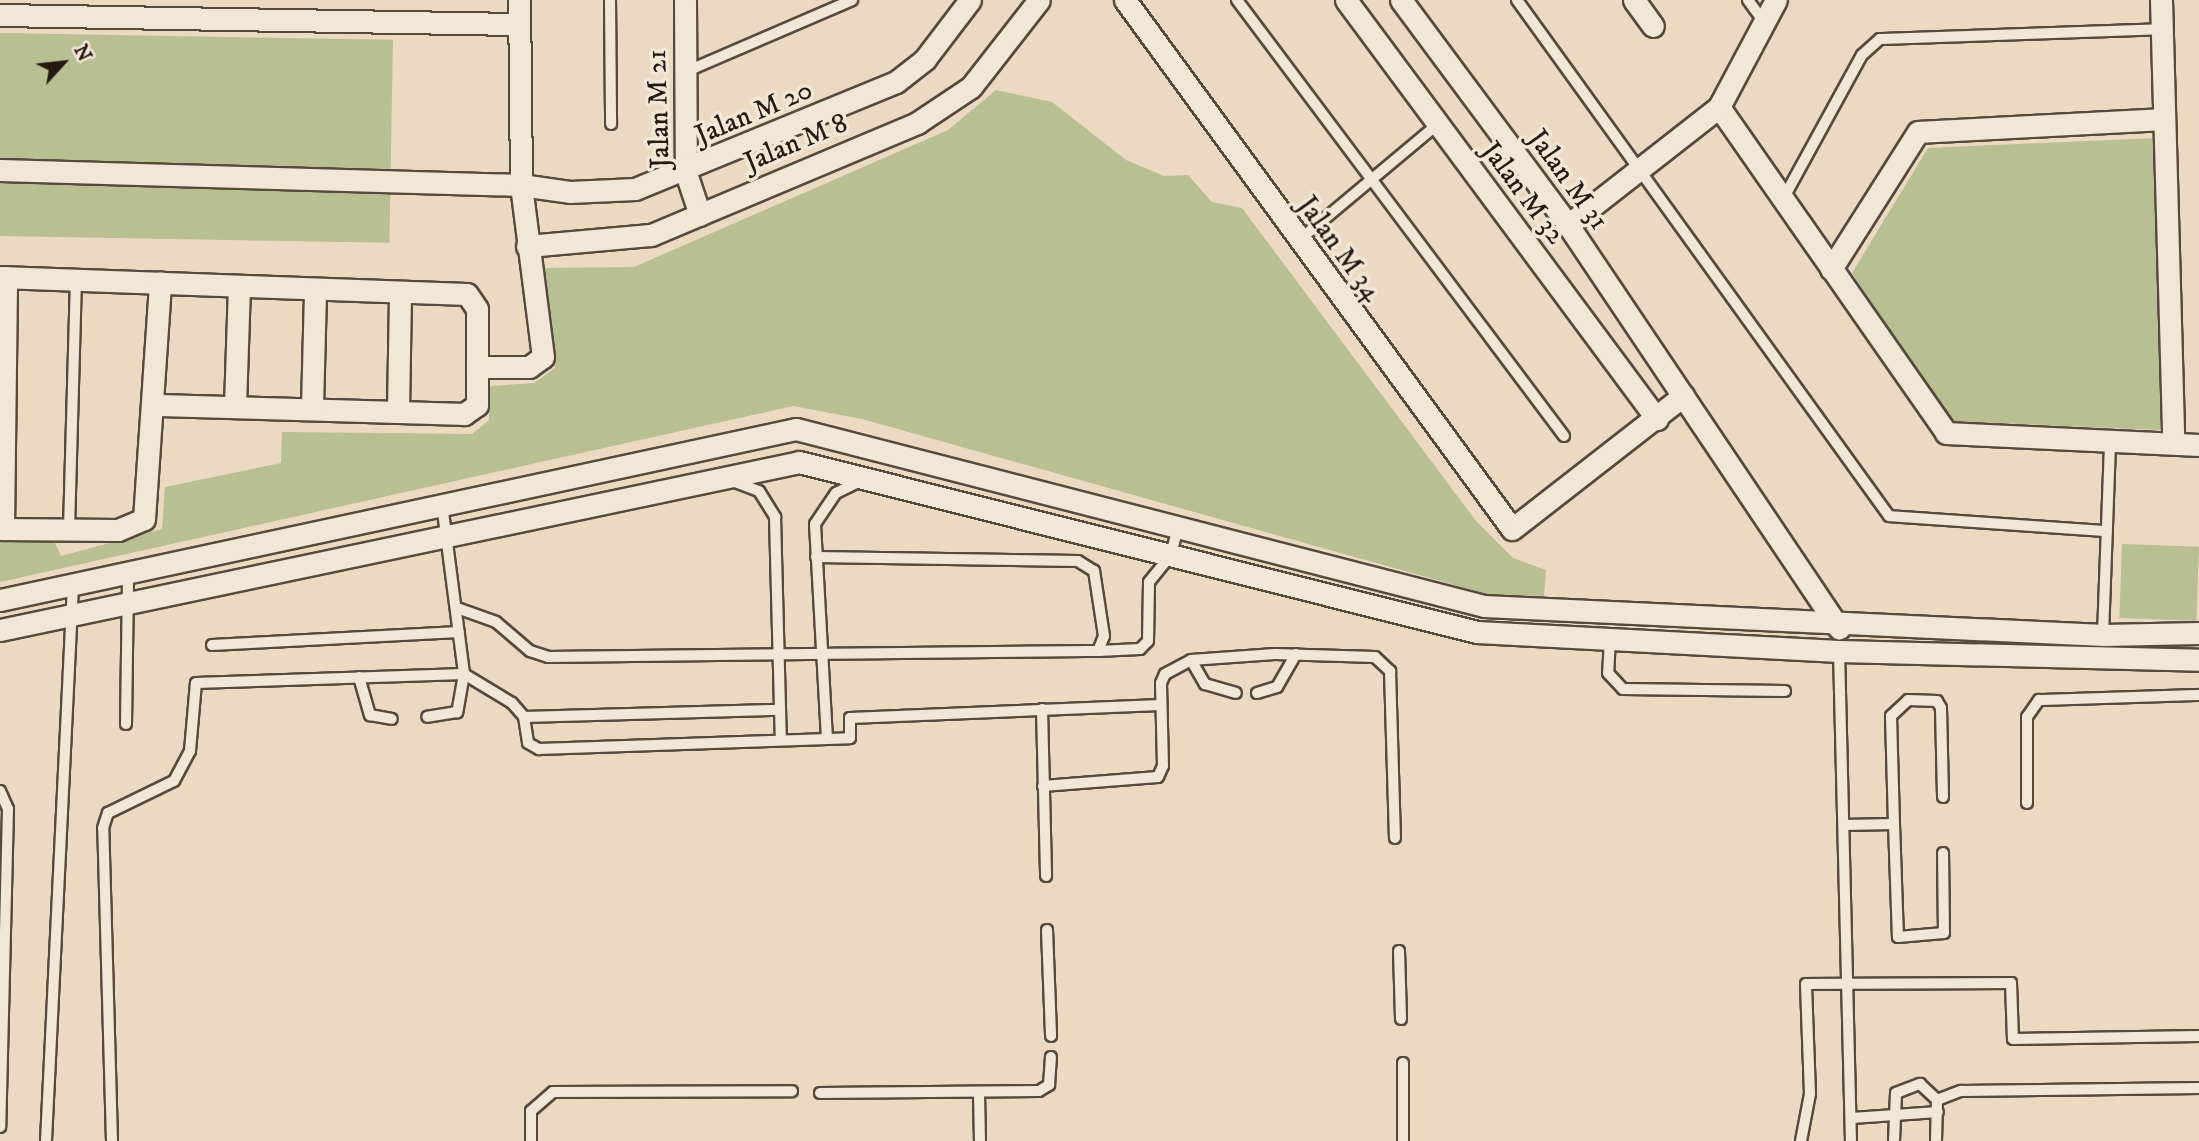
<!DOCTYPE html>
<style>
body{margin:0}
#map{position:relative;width:2199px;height:1141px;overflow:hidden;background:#ebd9c1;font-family:"IM FELL DW Pica",serif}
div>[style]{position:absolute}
.green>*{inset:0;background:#b8bf92;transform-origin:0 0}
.roads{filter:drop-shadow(2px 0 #56493d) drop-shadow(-2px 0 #56493d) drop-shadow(0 2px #56493d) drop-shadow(0 -2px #56493d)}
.lane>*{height:10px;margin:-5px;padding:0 5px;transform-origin:5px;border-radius:5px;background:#f2e6d7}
.street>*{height:21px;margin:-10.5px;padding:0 10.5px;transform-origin:10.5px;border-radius:10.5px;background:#f2e6d7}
span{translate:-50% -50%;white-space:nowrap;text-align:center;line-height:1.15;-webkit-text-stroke:7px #f2e6d7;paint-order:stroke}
.street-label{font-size:28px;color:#251911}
.north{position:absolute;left:28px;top:28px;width:70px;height:70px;-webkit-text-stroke:5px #f2e6d7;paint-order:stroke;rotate:63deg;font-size:19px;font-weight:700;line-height:28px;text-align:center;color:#251911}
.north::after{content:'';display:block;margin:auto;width:24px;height:32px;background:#251911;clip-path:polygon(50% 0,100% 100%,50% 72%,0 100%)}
</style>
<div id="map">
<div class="green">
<i style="left:0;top:33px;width:393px;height:203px;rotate:1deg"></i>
<i style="clip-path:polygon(996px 90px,1052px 102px,1126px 160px,1164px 176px,1188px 175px,1212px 202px,1242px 208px,1476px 521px,1513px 558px,1546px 570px,1544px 596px,1487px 594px,862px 419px,793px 406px,0 582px,0 540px,55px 543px,61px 556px,162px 529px,165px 487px,281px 463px,282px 432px,472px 434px,489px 420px,490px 386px,534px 383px,555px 368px,543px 268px,634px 267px,948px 130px)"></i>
<i style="clip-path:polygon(2156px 138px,2161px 430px,1949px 421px,1852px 273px,1928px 148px)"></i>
<i style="left:2122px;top:544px;width:77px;height:74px;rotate:2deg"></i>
</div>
<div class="roads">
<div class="lane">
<i style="left:610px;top:0;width:124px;rotate:89.5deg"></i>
<i style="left:1237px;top:0;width:545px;rotate:53.13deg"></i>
<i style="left:1517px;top:0;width:636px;rotate:54.21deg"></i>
<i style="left:1889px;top:516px;width:218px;rotate:4deg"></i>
<i style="left:1748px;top:0;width:29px;rotate:54deg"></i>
<i style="left:685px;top:72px;width:182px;rotate:-23.3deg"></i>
<i style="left:1782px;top:201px;width:166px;rotate:-61.3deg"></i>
<i style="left:1862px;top:55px;width:24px;rotate:-42deg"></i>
<i style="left:1880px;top:39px;width:282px;rotate:-2deg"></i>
<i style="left:1298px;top:241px;width:182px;rotate:-39.9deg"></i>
<i style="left:730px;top:480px;width:31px;rotate:21deg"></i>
<i style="left:759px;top:491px;width:31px;rotate:58deg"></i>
<i style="left:775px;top:517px;width:223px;rotate:88.5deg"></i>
<i style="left:442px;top:504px;width:171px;rotate:82.6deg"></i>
<i style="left:464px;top:674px;width:56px;rotate:31.1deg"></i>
<i style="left:512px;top:703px;width:18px;rotate:49deg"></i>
<i style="left:524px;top:717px;width:26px;rotate:81deg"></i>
<i style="left:528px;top:743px;width:13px;rotate:29deg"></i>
<i style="left:539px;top:749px;width:311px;rotate:-2deg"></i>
<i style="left:850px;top:738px;width:20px;rotate:-90deg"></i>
<i style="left:850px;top:718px;width:310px;rotate:-2.4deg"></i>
<i style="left:69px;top:529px;width:249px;rotate:-88.4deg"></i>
<i style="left:457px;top:608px;width:41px;rotate:19.7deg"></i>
<i style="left:496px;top:622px;width:45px;rotate:40.5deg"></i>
<i style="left:530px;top:651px;width:19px;rotate:18deg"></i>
<i style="left:548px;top:657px;width:540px;rotate:-0.64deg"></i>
<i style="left:1088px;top:651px;width:10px"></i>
<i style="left:1098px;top:651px;width:16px;rotate:-68deg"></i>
<i style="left:1104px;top:636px;width:66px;rotate:-98.7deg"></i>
<i style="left:1094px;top:571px;width:19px;rotate:-148deg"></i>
<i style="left:1078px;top:561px;width:262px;rotate:-179.1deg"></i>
<i style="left:2103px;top:635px;width:195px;rotate:-87.9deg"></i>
<i style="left:1610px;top:638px;width:35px;rotate:93deg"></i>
<i style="left:1608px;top:673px;width:22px;rotate:47deg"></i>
<i style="left:1623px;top:689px;width:162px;rotate:0.7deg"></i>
<i style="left:212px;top:645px;width:247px;rotate:-3deg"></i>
<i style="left:1098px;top:651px;width:42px;rotate:-2.7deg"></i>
<i style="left:1140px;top:649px;width:11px;rotate:-45deg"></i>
<i style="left:1148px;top:641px;width:59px;rotate:-89deg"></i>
<i style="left:1149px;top:582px;width:35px;rotate:-51deg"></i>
<i style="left:1171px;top:555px;width:29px;rotate:-76deg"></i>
<i style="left:1839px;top:651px;width:490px;rotate:88.6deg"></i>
<i style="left:1191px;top:660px;width:28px;rotate:60deg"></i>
<i style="left:1205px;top:684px;width:32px;rotate:16deg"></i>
<i style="left:359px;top:677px;width:40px;rotate:74deg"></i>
<i style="left:370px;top:715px;width:22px;rotate:10deg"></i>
<i style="left:1257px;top:693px;width:21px;rotate:-17deg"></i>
<i style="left:1277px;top:687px;width:38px;rotate:-60deg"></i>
<i style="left:1042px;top:709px;width:167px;rotate:88.6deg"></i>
<i style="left:524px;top:717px;width:256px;rotate:-1.6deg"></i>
<i style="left:126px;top:724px;width:152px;rotate:-89.2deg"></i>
<i style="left:827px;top:739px;width:215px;rotate:-93.2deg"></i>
<i style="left:815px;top:524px;width:37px;rotate:-56deg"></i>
<i style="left:836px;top:493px;width:30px;rotate:-26deg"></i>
<i style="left:1043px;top:786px;width:115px;rotate:-4.5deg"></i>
<i style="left:1158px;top:777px;width:12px;rotate:-66deg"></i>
<i style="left:1163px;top:766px;width:83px;rotate:-91.4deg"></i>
<i style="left:1161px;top:683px;width:10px;rotate:-66deg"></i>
<i style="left:1165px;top:674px;width:30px;rotate:-28deg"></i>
<i style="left:1191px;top:660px;width:84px;rotate:-4.1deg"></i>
<i style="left:1275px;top:654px;width:100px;rotate:1.7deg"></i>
<i style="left:1375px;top:657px;width:21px;rotate:43deg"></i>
<i style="left:1390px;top:671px;width:167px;rotate:88.3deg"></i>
<i style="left:0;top:791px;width:20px;rotate:66deg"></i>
<i style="left:8px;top:809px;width:318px;rotate:91.4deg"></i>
<i style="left:2027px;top:803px;width:86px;rotate:-90deg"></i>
<i style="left:2027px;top:717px;width:21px;rotate:-55deg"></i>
<i style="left:2039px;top:700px;width:160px;rotate:-1.8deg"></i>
<i style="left:1894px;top:824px;width:113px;rotate:88deg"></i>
<i style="left:1898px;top:937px;width:46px;rotate:-5deg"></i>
<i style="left:1944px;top:933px;width:80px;rotate:-90.7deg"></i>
<i style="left:1844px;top:825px;width:50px;rotate:-1.1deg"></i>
<i style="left:1894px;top:824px;width:108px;rotate:-91.6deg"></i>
<i style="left:1891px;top:716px;width:23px;rotate:-43deg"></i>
<i style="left:1908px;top:700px;width:29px;rotate:2deg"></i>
<i style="left:1937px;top:701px;width:8px;rotate:60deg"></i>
<i style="left:1941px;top:708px;width:89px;rotate:88.7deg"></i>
<i style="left:1047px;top:930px;width:106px;rotate:87.8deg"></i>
<i style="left:1399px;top:951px;width:68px;rotate:88.3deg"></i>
<i style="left:1403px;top:1063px;width:78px;rotate:90deg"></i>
<i style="left:820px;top:1093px;width:219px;rotate:-0.5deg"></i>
<i style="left:1039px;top:1091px;width:12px;rotate:-31deg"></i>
<i style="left:1049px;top:1085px;width:28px;rotate:-86deg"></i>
<i style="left:979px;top:1094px;width:47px;rotate:88.8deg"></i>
<i style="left:1937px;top:1100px;width:26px;rotate:-21deg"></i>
<i style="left:1961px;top:1091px;width:238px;rotate:-0.7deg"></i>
<i style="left:1852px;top:1118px;width:86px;rotate:-4deg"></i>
<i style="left:46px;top:1141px;width:558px;rotate:-87.22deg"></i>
<i style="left:112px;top:1141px;width:313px;rotate:-91.6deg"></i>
<i style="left:103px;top:828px;width:16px;rotate:-72deg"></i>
<i style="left:108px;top:813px;width:73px;rotate:-25.9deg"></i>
<i style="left:174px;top:781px;width:34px;rotate:-62deg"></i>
<i style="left:190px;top:751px;width:68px;rotate:-85deg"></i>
<i style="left:196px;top:683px;width:268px;rotate:-1.9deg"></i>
<i style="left:464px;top:674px;width:39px;rotate:100deg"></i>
<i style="left:457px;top:712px;width:30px;rotate:171deg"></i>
<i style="left:531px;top:1141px;width:30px;rotate:-90deg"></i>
<i style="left:531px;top:1111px;width:29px;rotate:-41deg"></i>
<i style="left:553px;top:1092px;width:239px;rotate:-0.2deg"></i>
<i style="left:1801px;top:1141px;width:48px;rotate:-79.2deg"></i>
<i style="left:1810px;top:1094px;width:110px;rotate:-92.1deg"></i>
<i style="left:1806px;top:984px;width:205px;rotate:-0.3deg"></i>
<i style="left:2011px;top:983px;width:56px;rotate:88deg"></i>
<i style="left:2013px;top:1039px;width:186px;rotate:-0.9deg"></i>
<i style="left:1894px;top:1141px;width:48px;rotate:-87.6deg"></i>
<i style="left:1896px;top:1093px;width:26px;rotate:-21deg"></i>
<i style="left:1920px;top:1084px;width:23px;rotate:43deg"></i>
<i style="left:1937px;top:1100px;width:41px;rotate:91.4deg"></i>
</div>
<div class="street">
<i style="left:685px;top:0;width:173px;rotate:89.7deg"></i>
<i style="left:686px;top:173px;width:44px;rotate:71.6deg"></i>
<i style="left:1125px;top:0;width:655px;rotate:53.81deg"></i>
<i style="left:1512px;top:529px;width:217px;rotate:-37.9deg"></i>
<i style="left:1346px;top:0;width:522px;rotate:53.42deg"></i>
<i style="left:1401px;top:0;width:280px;rotate:53.4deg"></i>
<i style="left:1568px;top:225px;width:486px;rotate:56.1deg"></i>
<i style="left:1634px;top:0;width:32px;rotate:54deg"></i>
<i style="left:2161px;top:0;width:443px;rotate:88.4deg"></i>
<i style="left:0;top:15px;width:518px;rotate:1deg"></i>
<i style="left:1719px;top:107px;width:397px;rotate:55.1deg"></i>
<i style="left:1946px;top:433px;width:253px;rotate:2.7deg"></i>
<i style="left:0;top:170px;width:521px;rotate:1.65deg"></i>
<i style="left:521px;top:185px;width:49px;rotate:8.1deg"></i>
<i style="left:570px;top:192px;width:65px;rotate:-2.6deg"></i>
<i style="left:635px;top:189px;width:282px;rotate:-22.3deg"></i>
<i style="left:896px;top:82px;width:37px;rotate:-38deg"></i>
<i style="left:925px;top:59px;width:74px;rotate:-52.7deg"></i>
<i style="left:1568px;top:225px;width:192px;rotate:-38deg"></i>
<i style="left:1719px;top:107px;width:121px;rotate:-62deg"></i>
<i style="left:527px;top:246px;width:124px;rotate:-5.1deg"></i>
<i style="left:651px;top:235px;width:289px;rotate:-22.8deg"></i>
<i style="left:917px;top:123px;width:65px;rotate:-33.7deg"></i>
<i style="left:971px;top:87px;width:110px;rotate:-52deg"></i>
<i style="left:1831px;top:269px;width:162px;rotate:-57.6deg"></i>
<i style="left:1918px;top:132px;width:246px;rotate:-3deg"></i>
<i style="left:0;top:277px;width:467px;rotate:2.1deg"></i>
<i style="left:467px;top:294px;width:18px;rotate:56deg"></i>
<i style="left:477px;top:309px;width:96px;rotate:90deg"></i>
<i style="left:477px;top:405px;width:16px;rotate:145deg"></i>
<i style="left:464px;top:414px;width:311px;rotate:-178.3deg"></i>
<i style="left:477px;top:367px;width:52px"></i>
<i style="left:529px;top:367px;width:17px;rotate:-36deg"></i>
<i style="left:543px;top:357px;width:173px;rotate:-97.3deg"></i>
<i style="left:521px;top:185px;width:185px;rotate:-90.6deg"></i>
<i style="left:235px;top:406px;width:120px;rotate:-88.1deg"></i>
<i style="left:312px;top:407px;width:118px;rotate:-88.5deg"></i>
<i style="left:398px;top:410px;width:118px;rotate:-89deg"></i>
<i style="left:0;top:529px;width:118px;rotate:0.5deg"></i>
<i style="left:118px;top:530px;width:28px;rotate:-23deg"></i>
<i style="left:144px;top:519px;width:237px;rotate:-86.1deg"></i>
<i style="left:3px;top:529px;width:252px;rotate:-89.3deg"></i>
<i style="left:0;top:600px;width:814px;rotate:-12.12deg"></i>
<i style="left:796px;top:429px;width:710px;rotate:14.43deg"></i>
<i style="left:1484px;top:606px;width:620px;rotate:2.68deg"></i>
<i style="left:2103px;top:635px;width:96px;rotate:-1.2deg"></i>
<i style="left:0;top:630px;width:816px;rotate:-11.87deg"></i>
<i style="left:799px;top:462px;width:699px;rotate:14.08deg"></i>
<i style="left:1477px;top:632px;width:362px;rotate:3deg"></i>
<i style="left:1839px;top:651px;width:360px;rotate:1.4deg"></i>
</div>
</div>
<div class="street-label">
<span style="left:659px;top:109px;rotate:-92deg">Jalan M 21</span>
<span style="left:754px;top:113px;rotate:-23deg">Jalan M 20</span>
<span style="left:796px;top:143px;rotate:-23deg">Jalan M 8</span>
<span style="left:1568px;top:180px;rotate:54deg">Jalan M 31</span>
<span style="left:1523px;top:193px;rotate:53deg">Jalan M 32</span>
<span style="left:1339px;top:249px;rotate:54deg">Jalan M 34</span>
</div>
<div class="north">N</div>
</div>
